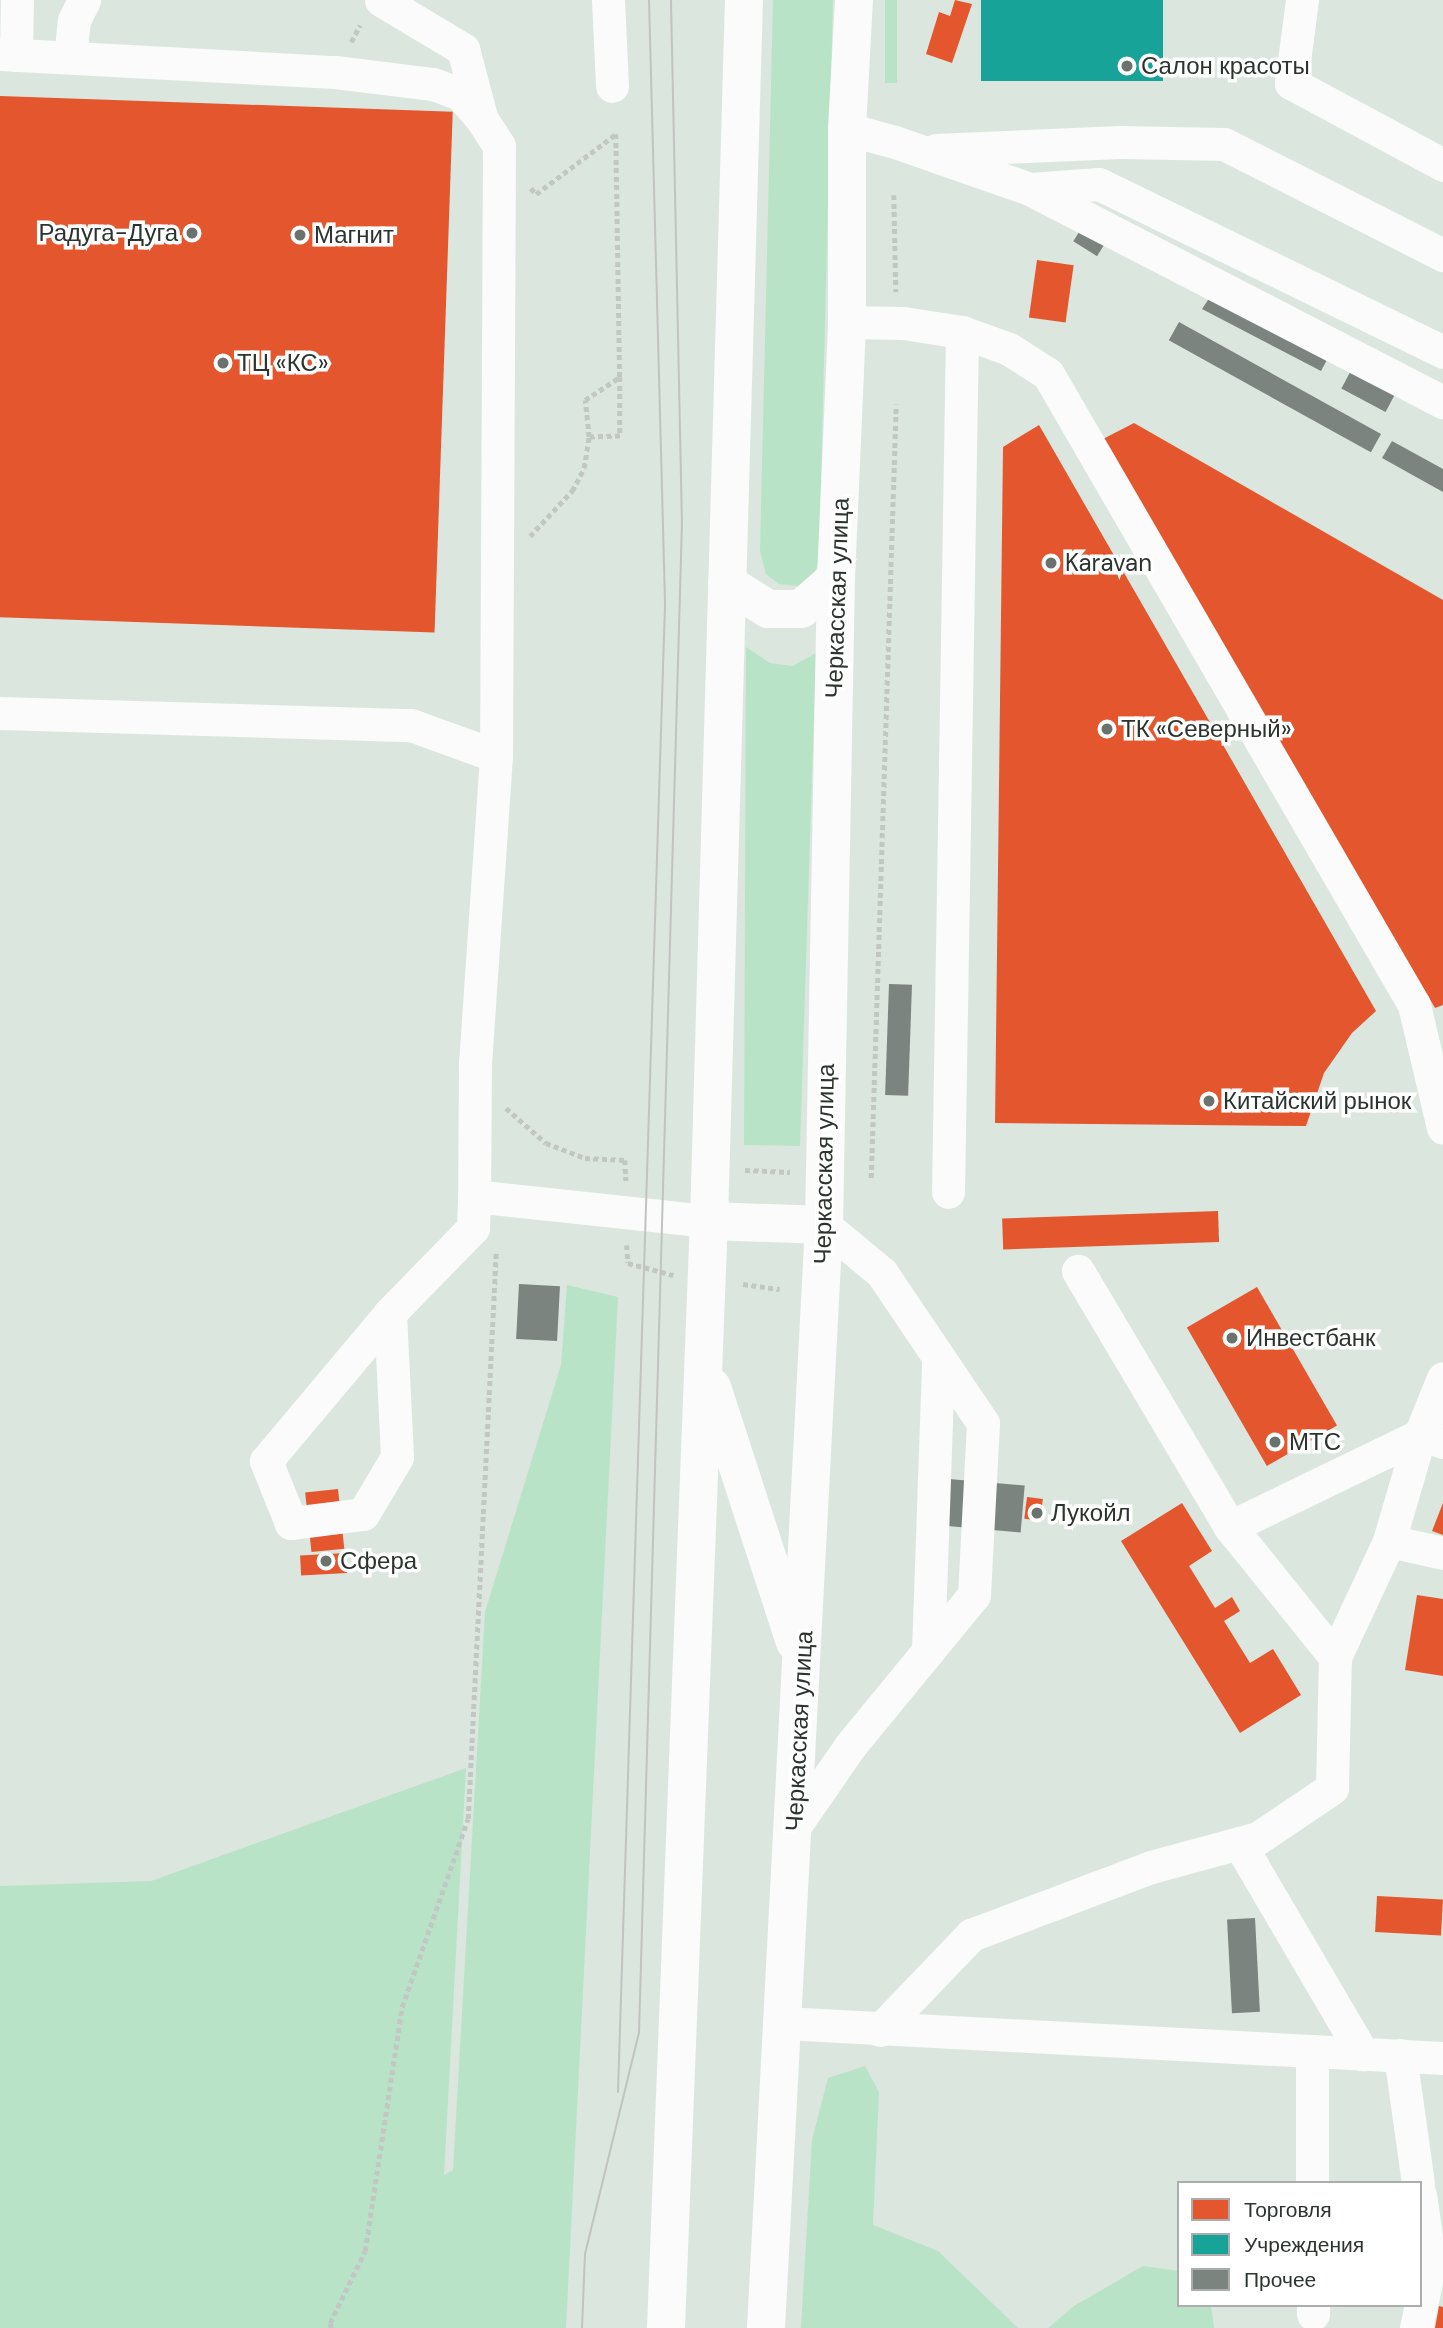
<!DOCTYPE html>
<meta charset="utf-8">
<style>
body{margin:0}
#map{position:relative;width:1443px;height:2328px;overflow:hidden;background:#dbe6de;font-family:"DM Sans",sans-serif}
div>[style]{position:absolute}
.green>*{inset:0;background:#b9e3c6;transform-origin:0 0}
.shops>*{inset:0;background:#e4572e;transform-origin:0 0}
.public>*{inset:0;background:#17a398;transform-origin:0 0}
.building>*{inset:0;background:#7b847e;transform-origin:0 0}
.path>*{height:4.5px;margin-top:-2.25px;transform-origin:0;background:repeating-linear-gradient(90deg,#c2c7c4 0 5px,transparent 0 8.5px)}
.minor>*{height:33px;margin:-16.5px;padding:0 16.5px;transform-origin:16.5px;border-radius:16.5px;background:#fafbfa}
.major>*{height:38px;margin:-19px;padding:0 19px;transform-origin:19px;border-radius:19px;background:#fafbfa}
.tram>*{height:2px;margin:-1px;padding:0 1px;transform-origin:1px;border-radius:1px;background:#c0c3c1}
.dots>*{width:19px;height:19px;translate:-50% -50%;box-sizing:border-box;border:4px solid #fff;border-radius:50%}
span{translate:-50% -50%;white-space:nowrap;text-align:center;line-height:1.15;-webkit-text-stroke:7px #fff;paint-order:stroke}
.poi-label{font-size:24px;color:#2c342f}
.left{translate:0 -50%;text-align:left}
.right{translate:-100% -50%;text-align:right}
.street-label{font-size:24px;color:#2c342f}
.legend{position:absolute;left:1177px;top:2181px;width:245px;height:126px;box-sizing:border-box;background:#fff;border:2px solid #abaeac;margin:0;padding:9px 12px;list-style:none;font-size:21px;color:#2c342f}
.legend li{display:flex;align-items:center;gap:14px;height:35px}
.legend b{width:35px;border:2px solid #abaeac}
</style>
<div id="map">
<div class="green">
<i style="clip-path:polygon(773px 0,833px 0,819px 563px,812px 578px,798px 586px,779px 584px,766px 574px,760px 551px)"></i>
<i style="left:885px;top:0;width:12px;height:83px"></i>
<i style="clip-path:polygon(746px 647px,770px 663px,793px 666px,816px 653px,800px 1146px,744px 1145px)"></i>
<i style="clip-path:polygon(567px 1285px,618px 1297px,566px 2328px,0 2328px,0 1886px,151px 1881px,466px 1768px,444px 2175px,453px 2170px,485px 1612px,561px 1365px)"></i>
<i style="clip-path:polygon(865px 2066px,879px 2092px,873px 2225px,938px 2251px,1018px 2328px,801px 2328px,812px 2140px,828px 2078px)"></i>
<i style="clip-path:polygon(1143px 2266px,1179px 2271px,1179px 2305px,1211px 2305px,1214px 2328px,1048px 2328px,1074px 2306px)"></i>
</div>
<div class="shops">
<i style="clip-path:polygon(955px 0,972px 4px,952px 63px,926px 54px,939px 12px,950px 16px)"></i>
<i style="left:0;top:96px;width:453px;height:521px;rotate:2deg"></i>
<i style="left:1037px;top:260px;width:37px;height:58px;rotate:8deg"></i>
<i style="clip-path:polygon(1134px 423px,1443px 600px,1443px 1005px,1435px 1008px,1101px 440px)"></i>
<i style="clip-path:polygon(1039px 425px,1376px 1011px,1352px 1033px,1324px 1073px,1306px 1126px,995px 1123px,1003px 447px)"></i>
<i style="left:1218px;top:1211px;width:31px;height:216px;rotate:88deg"></i>
<i style="left:1257px;top:1287px;width:160px;height:81px;rotate:60deg"></i>
<i style="left:338px;top:1489px;width:60px;height:33px;rotate:84deg"></i>
<i style="left:1027px;top:1497px;width:16px;height:22px;rotate:7deg"></i>
<i style="clip-path:polygon(1182px 1503px,1212px 1551px,1189px 1566px,1215px 1608px,1232px 1597px,1240px 1611px,1224px 1621px,1250px 1663px,1273px 1649px,1301px 1695px,1240px 1733px,1121px 1541px)"></i>
<i style="clip-path:polygon(1443px 1503px,1443px 1535px,1432px 1531px)"></i>
<i style="left:346px;top:1553px;width:20px;height:46px;rotate:87deg"></i>
<i style="clip-path:polygon(1417px 1595px,1443px 1599px,1443px 1676px,1405px 1670px)"></i>
<i style="left:1377px;top:1896px;width:66px;height:36px;rotate:3deg"></i>
<i style="clip-path:polygon(1439px 2306px,1443px 2307px,1443px 2328px,1435px 2328px)"></i>
</div>
<div class="public">
<i style="left:981px;top:0;width:182px;height:81px"></i>
</div>
<div class="building">
<i style="left:1086px;top:221px;width:28px;height:24px;rotate:32deg"></i>
<i style="clip-path:polygon(1214px 291px,1334px 347px,1321px 371px,1202px 309px)"></i>
<i style="left:1179px;top:322px;width:231px;height:21px;rotate:29deg"></i>
<i style="left:1355px;top:363px;width:50px;height:29px;rotate:28deg"></i>
<i style="clip-path:polygon(1392px 441px,1443px 469px,1443px 492px,1382px 458px)"></i>
<i style="left:889px;top:984px;width:23px;height:111px;rotate:2deg"></i>
<i style="left:519px;top:1284px;width:41px;height:55px;rotate:3deg"></i>
<i style="left:949px;top:1479px;width:76px;height:47px;rotate:5deg"></i>
<i style="left:1255px;top:1918px;width:94px;height:28px;rotate:87deg"></i>
</div>
<div class="path">
<i style="left:351px;top:42px;width:19px;rotate:-62deg"></i>
<i style="left:616px;top:134px;width:243px;rotate:89.1deg"></i>
<i style="left:620px;top:377px;width:59px;rotate:90deg"></i>
<i style="left:620px;top:436px;width:31px;rotate:178deg"></i>
<i style="left:589px;top:437px;width:37px;rotate:-96deg"></i>
<i style="left:585px;top:400px;width:42px;rotate:-33.3deg"></i>
<i style="left:531px;top:188px;width:8px;rotate:50deg"></i>
<i style="left:536px;top:194px;width:100px;rotate:-36.9deg"></i>
<i style="left:894px;top:195px;width:97px;rotate:88.8deg"></i>
<i style="left:530px;top:536px;width:62px;rotate:-47deg"></i>
<i style="left:572px;top:491px;width:26px;rotate:-62deg"></i>
<i style="left:584px;top:468px;width:31px;rotate:-81deg"></i>
<i style="left:506px;top:1108px;width:53px;rotate:41.2deg"></i>
<i style="left:546px;top:1143px;width:42px;rotate:21deg"></i>
<i style="left:585px;top:1158px;width:40px;rotate:2.9deg"></i>
<i style="left:625px;top:1160px;width:21px;rotate:87deg"></i>
<i style="left:745px;top:1170px;width:45px;rotate:2.5deg"></i>
<i style="left:871px;top:1178px;width:774px;rotate:-88.15deg"></i>
<i style="left:627px;top:1245px;width:18px;rotate:87deg"></i>
<i style="left:628px;top:1263px;width:47px;rotate:14.9deg"></i>
<i style="left:743px;top:1284px;width:37px;rotate:8deg"></i>
<i style="left:331px;top:2328px;width:5px;rotate:-101deg"></i>
<i style="left:330px;top:2323px;width:80px;rotate:-64.1deg"></i>
<i style="left:365px;top:2251px;width:247px;rotate:-81.4deg"></i>
<i style="left:402px;top:2007px;width:199px;rotate:-70.7deg"></i>
<i style="left:468px;top:1819px;width:568px;rotate:-87.17deg"></i>
</div>
<div class="minor">
<i style="left:381px;top:0;width:96px;rotate:30.9deg"></i>
<i style="left:463px;top:49px;width:69px;rotate:75deg"></i>
<i style="left:608px;top:0;width:86px;rotate:87.3deg"></i>
<i style="left:1302px;top:0;width:84px;rotate:97.5deg"></i>
<i style="left:1291px;top:83px;width:173px;rotate:28.3deg"></i>
<i style="left:0;top:54px;width:335px;rotate:3.1deg"></i>
<i style="left:335px;top:72px;width:99px;rotate:7deg"></i>
<i style="left:433px;top:84px;width:29px;rotate:20deg"></i>
<i style="left:460px;top:94px;width:32px;rotate:49deg"></i>
<i style="left:481px;top:118px;width:33px;rotate:57deg"></i>
<i style="left:499px;top:146px;width:610px;rotate:90.28deg"></i>
<i style="left:496px;top:756px;width:308px;rotate:93.9deg"></i>
<i style="left:475px;top:1063px;width:133px;rotate:90.4deg"></i>
<i style="left:474px;top:1196px;width:236px;rotate:6.1deg"></i>
<i style="left:16px;top:55px;width:55px;rotate:-89deg"></i>
<i style="left:70px;top:57px;width:37px;rotate:-84deg"></i>
<i style="left:74px;top:20px;width:22px;rotate:-63deg"></i>
<i style="left:847px;top:129px;width:50px;rotate:15.2deg"></i>
<i style="left:895px;top:142px;width:143px;rotate:19.2deg"></i>
<i style="left:1030px;top:189px;width:465px;rotate:27.3deg"></i>
<i style="left:936px;top:150px;width:184px;rotate:-2.5deg"></i>
<i style="left:1120px;top:142px;width:104px;rotate:1.1deg"></i>
<i style="left:1224px;top:144px;width:246px;rotate:26.9deg"></i>
<i style="left:1030px;top:189px;width:69px;rotate:-4.1deg"></i>
<i style="left:1099px;top:184px;width:383px;rotate:26deg"></i>
<i style="left:847px;top:322px;width:56px;rotate:1deg"></i>
<i style="left:903px;top:323px;width:60px;rotate:8.7deg"></i>
<i style="left:962px;top:332px;width:860px;rotate:90.93deg"></i>
<i style="left:962px;top:332px;width:50px;rotate:19.9deg"></i>
<i style="left:1009px;top:349px;width:46px;rotate:32.7deg"></i>
<i style="left:1048px;top:374px;width:729px;rotate:59.88deg"></i>
<i style="left:1414px;top:1005px;width:126px;rotate:76.7deg"></i>
<i style="left:0;top:713px;width:411px;rotate:1.7deg"></i>
<i style="left:411px;top:725px;width:90px;rotate:20deg"></i>
<i style="left:390px;top:1313px;width:144px;rotate:87.2deg"></i>
<i style="left:397px;top:1457px;width:66px;rotate:120.8deg"></i>
<i style="left:363px;top:1514px;width:73px;rotate:172.9deg"></i>
<i style="left:291px;top:1523px;width:67px;rotate:-112deg"></i>
<i style="left:266px;top:1461px;width:193px;rotate:-50deg"></i>
<i style="left:390px;top:1313px;width:119px;rotate:-45.7deg"></i>
<i style="left:473px;top:1228px;width:32px;rotate:-88deg"></i>
<i style="left:1230px;top:1527px;width:211px;rotate:-25.8deg"></i>
<i style="left:1420px;top:1435px;width:24px;rotate:17deg"></i>
<i style="left:1389px;top:1541px;width:55px;rotate:12.5deg"></i>
<i style="left:928px;top:1651px;width:293px;rotate:-88deg"></i>
<i style="left:1335px;top:1657px;width:128px;rotate:-65deg"></i>
<i style="left:1389px;top:1541px;width:110px;rotate:-73.7deg"></i>
<i style="left:1420px;top:1435px;width:61px;rotate:-68deg"></i>
<i style="left:794px;top:1827px;width:98px;rotate:-55.3deg"></i>
<i style="left:850px;top:1746px;width:195px;rotate:-50.6deg"></i>
<i style="left:974px;top:1595px;width:172px;rotate:-87deg"></i>
<i style="left:983px;top:1423px;width:181px;rotate:-124deg"></i>
<i style="left:882px;top:1273px;width:75px;rotate:-140.4deg"></i>
<i style="left:1239px;top:1843px;width:245px;rotate:59.6deg"></i>
<i style="left:784px;top:2023px;width:660px;rotate:3.04deg"></i>
<i style="left:880px;top:2030px;width:132px;rotate:-46.2deg"></i>
<i style="left:971px;top:1935px;width:192px;rotate:-20.7deg"></i>
<i style="left:1151px;top:1867px;width:111px;rotate:-15.2deg"></i>
<i style="left:1258px;top:1838px;width:89px;rotate:-34deg"></i>
<i style="left:1332px;top:1788px;width:131px;rotate:-88.7deg"></i>
<i style="left:1335px;top:1657px;width:167px;rotate:-128.9deg"></i>
<i style="left:1230px;top:1527px;width:298px;rotate:-120.7deg"></i>
<i style="left:1312px;top:2051px;width:132px;rotate:90deg"></i>
<i style="left:1400px;top:2055px;width:129px;rotate:82deg"></i>
<i style="left:1313px;top:2305px;width:9px;rotate:90deg"></i>
<i style="left:1416px;top:2328px;width:66px;rotate:-77.7deg"></i>
<i style="left:1430px;top:2264px;width:70px;rotate:-98.2deg"></i>
</div>
<div class="major">
<i style="left:727px;top:583px;width:49px;rotate:32.4deg"></i>
<i style="left:768px;top:609px;width:33px"></i>
<i style="left:801px;top:609px;width:47px;rotate:-41.5deg"></i>
<i style="left:709px;top:1221px;width:115px;rotate:2deg"></i>
<i style="left:712px;top:1387px;width:268px;rotate:72deg"></i>
<i style="left:666px;top:2328px;width:1108px;rotate:-87.78deg"></i>
<i style="left:709px;top:1221px;width:1222px;rotate:-88.36deg"></i>
<i style="left:766px;top:2328px;width:1105px;rotate:-86.99deg"></i>
<i style="left:824px;top:1225px;width:647px;rotate:-88.94deg"></i>
<i style="left:836px;top:578px;width:256px;rotate:-87.5deg"></i>
<i style="left:847px;top:322px;width:193px;rotate:-90deg"></i>
<i style="left:847px;top:129px;width:129px;rotate:-86.9deg"></i>
</div>
<div class="tram">
<i style="left:618px;top:2092px;width:1491px;rotate:-88.19deg"></i>
<i style="left:665px;top:602px;width:602px;rotate:-91.52deg"></i>
<i style="left:582px;top:2328px;width:74px;rotate:-87.7deg"></i>
<i style="left:585px;top:2254px;width:228px;rotate:-76.3deg"></i>
<i style="left:639px;top:2033px;width:1508px;rotate:-88.37deg"></i>
<i style="left:682px;top:526px;width:526px;rotate:-91.2deg"></i>
</div>
<div class="dots">
<i style="left:1127px;top:66px;background:#69726c"></i>
<i style="left:192px;top:233px;background:#69726c"></i>
<i style="left:300px;top:235px;background:#69726c"></i>
<i style="left:223px;top:363px;background:#69726c"></i>
<i style="left:1051px;top:563px;background:#69726c"></i>
<i style="left:1107px;top:729px;background:#69726c"></i>
<i style="left:1209px;top:1101px;background:#69726c"></i>
<i style="left:1232px;top:1338px;background:#69726c"></i>
<i style="left:1275px;top:1442px;background:#69726c"></i>
<i style="left:1037px;top:1513px;background:#69726c"></i>
<i style="left:326px;top:1561px;background:#69726c"></i>
</div>
<div class="poi-label">
<span class="left" style="left:1141px;top:66px">Салон красоты</span>
<span class="right" style="left:178px;top:233px">Радуга-Дуга</span>
<span class="left" style="left:314px;top:235px">Магнит</span>
<span class="left" style="left:237px;top:363px">ТЦ «КС»</span>
<span class="left" style="left:1065px;top:563px">Karavan</span>
<span class="left" style="left:1121px;top:729px">ТК «Северный»</span>
<span class="left" style="left:1223px;top:1101px">Китайский рынок</span>
<span class="left" style="left:1246px;top:1338px">Инвестбанк</span>
<span class="left" style="left:1289px;top:1442px">МТС</span>
<span class="left" style="left:1051px;top:1513px">Лукойл</span>
<span class="left" style="left:340px;top:1561px">Сфера</span>
</div>
<div class="street-label">
<span style="left:837px;top:598px;rotate:-88deg">Черкасская улица</span>
<span style="left:824px;top:1164px;rotate:-89deg">Черкасская улица</span>
<span style="left:799px;top:1731px;rotate:-87deg">Черкасская улица</span>
</div>
<ul class="legend">
<li><b style="height:19px;background:#e4572e"></b>Торговля</li>
<li><b style="height:19px;background:#17a398"></b>Учреждения</li>
<li><b style="height:19px;background:#7b847e"></b>Прочее</li>
</ul>
</div>
